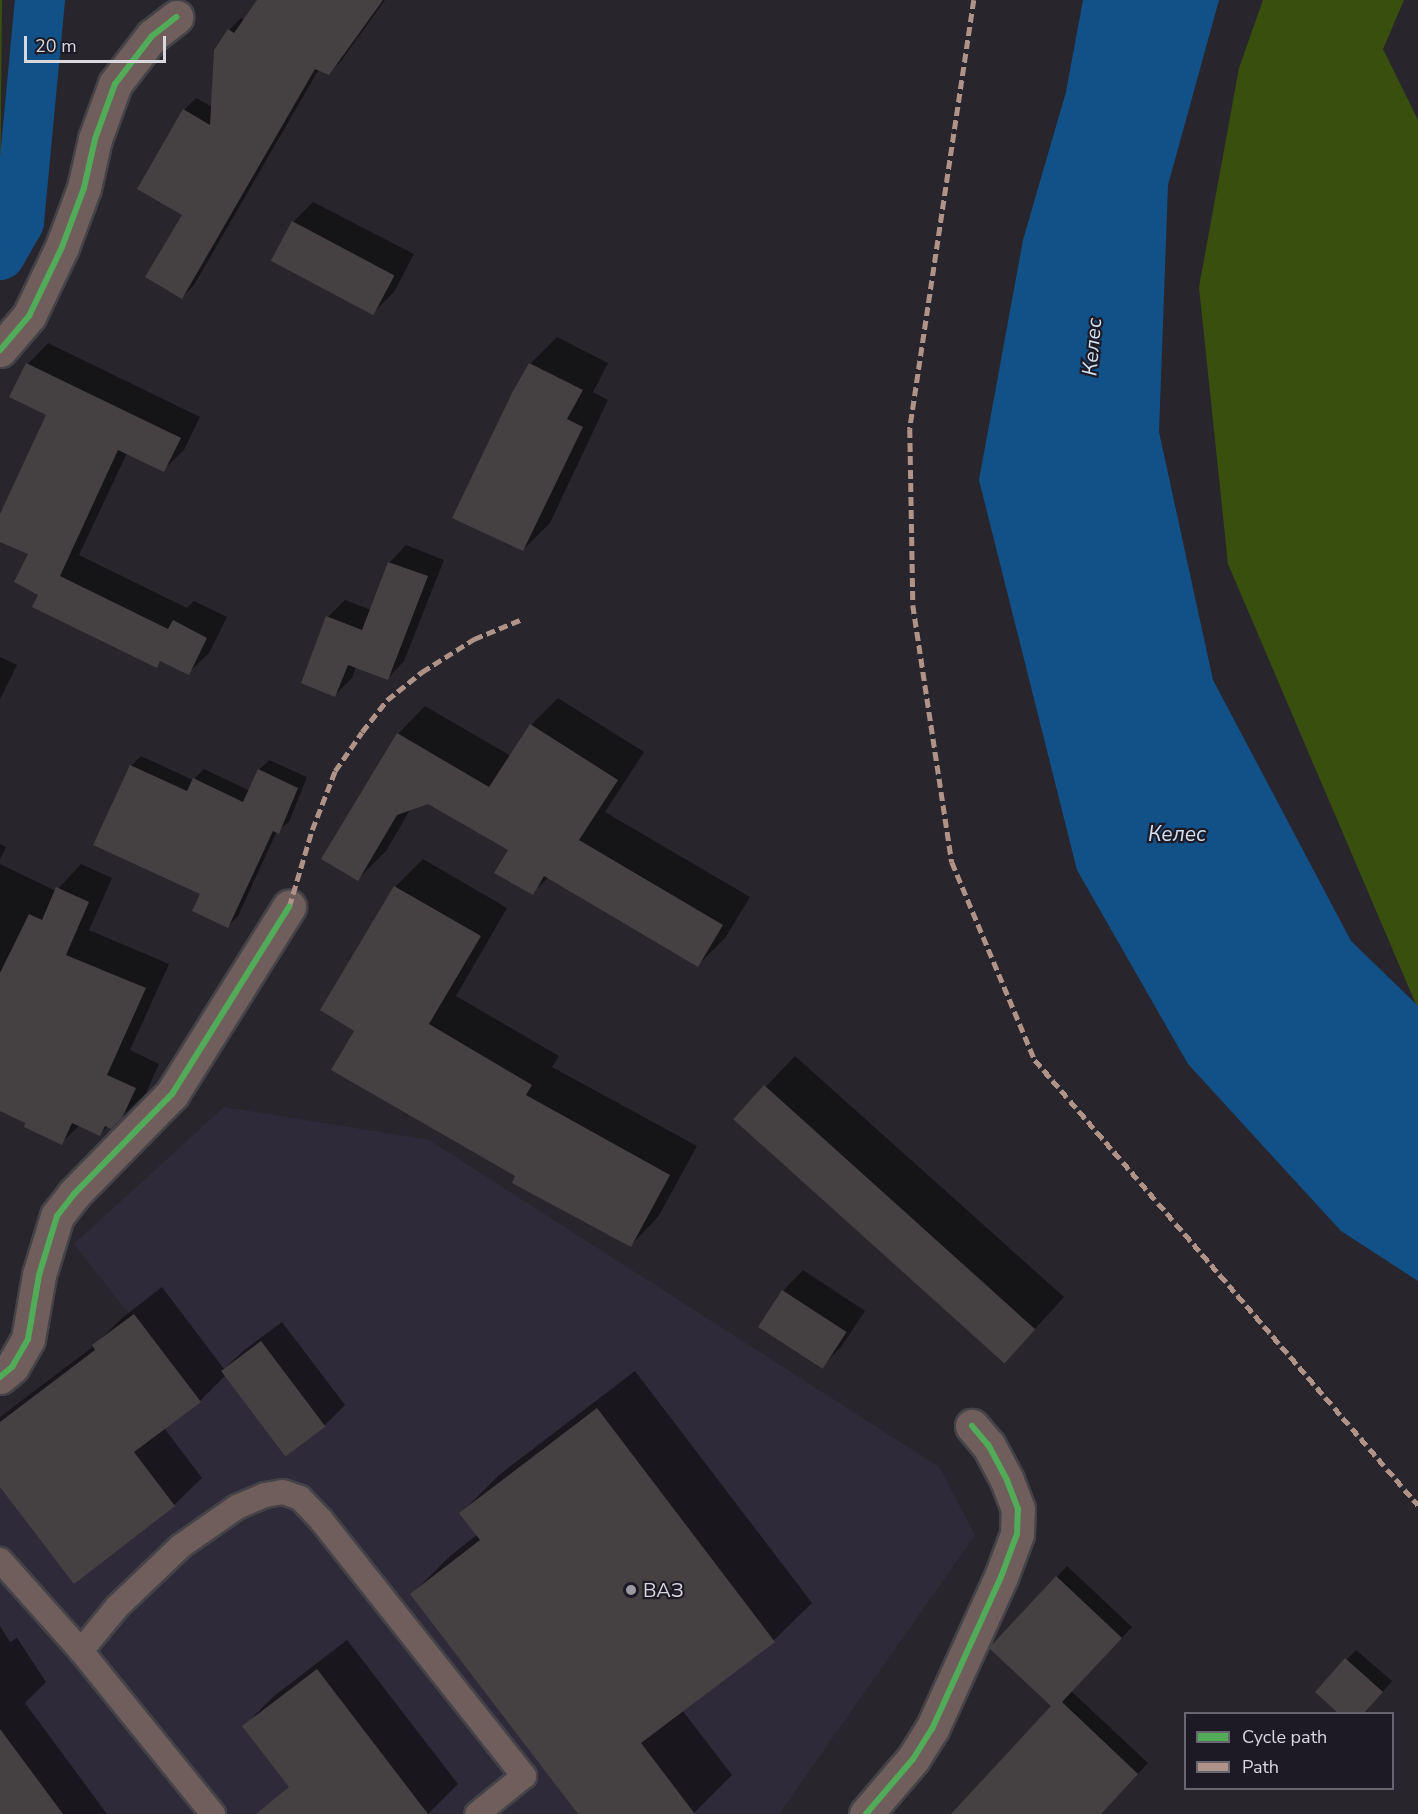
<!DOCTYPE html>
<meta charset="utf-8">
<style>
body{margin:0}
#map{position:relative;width:1418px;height:1814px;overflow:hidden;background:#28262c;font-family:"Nunito Sans",sans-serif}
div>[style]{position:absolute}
.built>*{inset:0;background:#2f2a39}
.green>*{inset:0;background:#394f0e}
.water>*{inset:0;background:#125188}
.shadow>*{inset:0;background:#0007}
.canal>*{height:50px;margin:-25px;padding:0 25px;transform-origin:25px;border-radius:25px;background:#125188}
.building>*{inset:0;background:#454142;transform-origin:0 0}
.roads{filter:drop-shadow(2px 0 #444348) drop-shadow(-2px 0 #444348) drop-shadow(0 2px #444348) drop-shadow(0 -2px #444348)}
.service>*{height:24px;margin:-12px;padding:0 12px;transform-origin:12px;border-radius:12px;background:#705e5c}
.minor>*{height:33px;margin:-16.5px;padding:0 16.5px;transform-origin:16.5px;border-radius:16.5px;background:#705e5c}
.quiet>*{height:4.5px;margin-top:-2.25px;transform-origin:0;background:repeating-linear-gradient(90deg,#af9288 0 9px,transparent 0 13.5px)}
.cycleway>*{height:6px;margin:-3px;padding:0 3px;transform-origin:3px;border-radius:3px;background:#51ab58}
.dots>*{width:16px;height:16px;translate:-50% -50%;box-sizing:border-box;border:3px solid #1d1a25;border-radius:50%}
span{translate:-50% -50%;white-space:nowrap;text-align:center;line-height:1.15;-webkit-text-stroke:4.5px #1d1a25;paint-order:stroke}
.poi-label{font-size:20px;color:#d9d8df}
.left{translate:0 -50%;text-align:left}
.water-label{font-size:21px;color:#d1e1f2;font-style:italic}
.legend{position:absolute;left:1184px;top:1712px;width:210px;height:78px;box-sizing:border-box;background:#1d1a25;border:2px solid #68666f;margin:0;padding:8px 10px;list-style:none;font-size:18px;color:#d9d8df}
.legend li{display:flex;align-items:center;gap:12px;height:30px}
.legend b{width:30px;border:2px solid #68666f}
.scale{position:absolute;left:24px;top:36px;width:142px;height:27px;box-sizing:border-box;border:3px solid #d9d8df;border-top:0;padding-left:8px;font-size:18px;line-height:21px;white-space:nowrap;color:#d9d8df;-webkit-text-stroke:4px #1d1a25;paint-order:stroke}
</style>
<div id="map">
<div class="built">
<i style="clip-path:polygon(224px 1107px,429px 1140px,939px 1467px,975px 1535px,779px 1814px,0 1814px,0 1417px,134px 1320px,74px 1244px)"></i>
</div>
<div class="green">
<i style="clip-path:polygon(0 0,2px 0,0 218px)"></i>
<i style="clip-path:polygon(1263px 0,1404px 0,1383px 49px,1418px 120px,1418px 1009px,1228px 564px,1199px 287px,1239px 68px)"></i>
</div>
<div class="water">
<i style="clip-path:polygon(1083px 0,1219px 0,1168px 185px,1159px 432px,1213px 680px,1351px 941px,1418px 1006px,1418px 1281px,1341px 1231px,1188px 1064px,1077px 870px,979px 480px,1023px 240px,1066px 92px)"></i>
</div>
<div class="shadow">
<i style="clip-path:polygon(259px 0,385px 0,341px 61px,329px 73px,319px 69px,194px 285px,182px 297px,184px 110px,196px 98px,212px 107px,229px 30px,241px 18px,245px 20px)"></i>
<i style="clip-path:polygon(313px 202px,414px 254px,394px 292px,374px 312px,293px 222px)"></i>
<i style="clip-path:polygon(557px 337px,608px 363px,593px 392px,608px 400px,550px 523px,523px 550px,530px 364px)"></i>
<i style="clip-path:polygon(48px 343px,200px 417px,184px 450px,163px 470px,127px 453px,79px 555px,187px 608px,194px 601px,227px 617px,209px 653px,188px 673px,162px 660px,156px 666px,40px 594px,30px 554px,0 540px,0 517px,48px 414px,11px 396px,28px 364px)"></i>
<i style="clip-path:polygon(406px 545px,444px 560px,404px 661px,388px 678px,356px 667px,352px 678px,335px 695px,303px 682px,328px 617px,345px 600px,371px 610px,390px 562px)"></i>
<i style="clip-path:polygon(0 657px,17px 665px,0 699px)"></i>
<i style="clip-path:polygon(558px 698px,644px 752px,605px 812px,750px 897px,725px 938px,698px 965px,549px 877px,532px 893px,510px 850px,428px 802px,411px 808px,386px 851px,358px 879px,398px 734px,425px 706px,511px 756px,531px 725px)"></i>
<i style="clip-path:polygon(141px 756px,193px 780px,204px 769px,250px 791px,259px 770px,269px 760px,307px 777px,289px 822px,277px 831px,238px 916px,228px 926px,202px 894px,131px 766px)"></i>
<i style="clip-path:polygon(0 844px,6px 847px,0 859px)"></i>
<i style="clip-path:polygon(423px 859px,507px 908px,456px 996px,559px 1056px,552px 1067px,697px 1146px,658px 1217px,631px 1245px,517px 1176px,356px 1030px,395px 887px)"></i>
<i style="clip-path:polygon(0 864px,56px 891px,81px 864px,112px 878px,89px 930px,169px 964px,130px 1050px,159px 1064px,146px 1093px,111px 1127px,108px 1126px,100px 1134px,80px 1125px,61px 1143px,0 1109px)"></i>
<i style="clip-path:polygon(795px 1056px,1064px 1297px,1034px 1330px,735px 1119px)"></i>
<i style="clip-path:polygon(803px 1270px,865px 1311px,841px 1347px,821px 1367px,760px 1327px,783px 1291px)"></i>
<i style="clip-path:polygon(162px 1287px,224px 1369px,243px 1351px,282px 1322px,345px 1405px,325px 1425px,226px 1375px,200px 1401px,164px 1428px,202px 1478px,174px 1505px,75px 1582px,0 1485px,0 1417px,94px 1346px,122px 1318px)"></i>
<i style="clip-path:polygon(635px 1371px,812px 1603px,774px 1640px,682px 1710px,732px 1775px,693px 1814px,580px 1814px,412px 1594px,450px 1556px,478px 1534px,461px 1513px,499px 1475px)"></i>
<i style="clip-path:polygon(1067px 1566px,1132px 1627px,1071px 1691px,1148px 1763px,1100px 1814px,953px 1814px,1053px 1706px,1057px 1577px)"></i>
<i style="clip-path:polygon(0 1626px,10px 1642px,17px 1638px,46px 1682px,25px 1703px,107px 1814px,0 1814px)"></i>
<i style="clip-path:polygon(347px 1640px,458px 1784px,428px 1814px,312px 1814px,244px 1726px,274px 1696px)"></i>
<i style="clip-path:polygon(1356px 1650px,1392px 1681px,1363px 1714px,1341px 1714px,1317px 1692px)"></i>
</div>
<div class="canal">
<i style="left:0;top:255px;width:38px;rotate:-60deg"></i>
<i style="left:19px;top:222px;width:223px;rotate:-84.6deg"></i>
</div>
<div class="building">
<i style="clip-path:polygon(257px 0,383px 0,329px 75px,315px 69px,182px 299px,145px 277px,182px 215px,137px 189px,183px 109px,210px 125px,214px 50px,228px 29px,234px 33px)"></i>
<i style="left:292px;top:221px;width:116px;height:45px;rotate:28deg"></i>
<i style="clip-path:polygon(26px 363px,181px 438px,164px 472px,118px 450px,60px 576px,168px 629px,173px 620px,207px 638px,189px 675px,160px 661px,157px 668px,32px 607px,38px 595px,14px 582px,28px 554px,0 542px,0 514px,46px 415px,9px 397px)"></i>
<i style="clip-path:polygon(529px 363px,583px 390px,567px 419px,583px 427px,523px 551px,452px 518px,512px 393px)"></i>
<i style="clip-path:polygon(388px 562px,428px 576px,388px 680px,348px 665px,335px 697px,301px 683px,326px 616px,362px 630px)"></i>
<i style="clip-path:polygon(530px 724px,618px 780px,579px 840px,723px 925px,698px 967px,544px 876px,533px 895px,494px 873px,508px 850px,428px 804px,397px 815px,358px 881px,321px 859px,397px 733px,489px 787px)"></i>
<i style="clip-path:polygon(130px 765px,187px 791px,193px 778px,243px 802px,258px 769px,298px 788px,279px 834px,273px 831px,228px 928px,192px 911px,200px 894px,93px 845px)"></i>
<i style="clip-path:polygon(394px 886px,481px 936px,429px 1024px,532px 1085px,526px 1095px,670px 1175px,631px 1247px,512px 1183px,515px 1176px,331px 1070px,354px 1031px,320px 1010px)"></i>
<i style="clip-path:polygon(56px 887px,89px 902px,66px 955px,146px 988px,107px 1075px,136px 1088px,122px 1118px,111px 1129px,105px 1126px,100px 1136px,72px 1123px,62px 1145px,24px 1127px,25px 1123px,0 1111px,0 973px,29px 914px,42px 920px)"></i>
<i style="left:764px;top:1085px;width:365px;height:46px;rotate:42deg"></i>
<i style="left:782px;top:1290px;width:77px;height:44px;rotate:33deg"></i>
<i style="clip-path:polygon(134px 1314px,201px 1402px,134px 1452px,175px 1506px,74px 1584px,0 1487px,0 1422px,95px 1350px,92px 1345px)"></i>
<i style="left:261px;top:1341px;width:107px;height:50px;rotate:53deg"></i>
<i style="clip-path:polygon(597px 1408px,775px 1642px,641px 1743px,695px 1814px,578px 1814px,410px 1594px,480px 1540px,459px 1513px)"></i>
<i style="clip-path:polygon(1056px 1576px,1122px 1638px,1062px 1702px,1138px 1774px,1101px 1814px,951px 1814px,1051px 1706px,989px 1648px)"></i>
<i style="clip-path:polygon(1345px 1658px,1383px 1692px,1364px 1713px,1338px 1713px,1315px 1692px)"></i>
<i style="clip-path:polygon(317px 1669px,428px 1814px,256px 1814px,289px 1787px,242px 1726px)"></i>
<i style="clip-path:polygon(0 1729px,63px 1814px,0 1814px)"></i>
</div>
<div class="roads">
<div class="service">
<i style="left:0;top:1560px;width:122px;rotate:48.3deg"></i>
<i style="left:81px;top:1651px;width:210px;rotate:51deg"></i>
<i style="left:81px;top:1651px;width:57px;rotate:-50.7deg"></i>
<i style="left:117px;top:1607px;width:88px;rotate:-43.6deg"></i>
<i style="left:181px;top:1546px;width:68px;rotate:-34.9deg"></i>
<i style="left:237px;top:1507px;width:30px;rotate:-23deg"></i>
<i style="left:265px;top:1495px;width:18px;rotate:-9deg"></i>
<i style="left:283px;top:1492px;width:18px;rotate:19deg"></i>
<i style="left:300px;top:1498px;width:30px;rotate:46deg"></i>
<i style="left:321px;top:1520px;width:327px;rotate:51.6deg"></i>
<i style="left:524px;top:1776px;width:60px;rotate:141deg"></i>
</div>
<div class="minor">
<i style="left:0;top:350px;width:45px;rotate:-49.5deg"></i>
<i style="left:29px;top:316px;width:76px;rotate:-64.4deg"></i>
<i style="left:62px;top:247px;width:63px;rotate:-69.6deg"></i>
<i style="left:84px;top:188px;width:50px;rotate:-77.3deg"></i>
<i style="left:95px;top:139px;width:59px;rotate:-70deg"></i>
<i style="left:115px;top:84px;width:61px;rotate:-52.4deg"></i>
<i style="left:152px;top:36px;width:31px;rotate:-38deg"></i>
<i style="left:0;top:1377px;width:16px;rotate:-40deg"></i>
<i style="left:12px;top:1367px;width:32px;rotate:-60deg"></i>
<i style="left:28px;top:1339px;width:65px;rotate:-80.2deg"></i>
<i style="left:39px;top:1275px;width:62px;rotate:-73deg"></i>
<i style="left:57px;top:1216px;width:28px;rotate:-52deg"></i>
<i style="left:74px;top:1194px;width:140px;rotate:-45.6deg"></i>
<i style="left:172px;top:1094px;width:221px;rotate:-58deg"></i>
<i style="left:866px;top:1814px;width:72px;rotate:-49.5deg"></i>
<i style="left:913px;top:1759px;width:36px;rotate:-58deg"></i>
<i style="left:932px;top:1729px;width:167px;rotate:-65.6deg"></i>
<i style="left:1001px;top:1577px;width:46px;rotate:-69.6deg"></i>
<i style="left:1017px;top:1534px;width:25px;rotate:-88deg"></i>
<i style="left:1018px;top:1509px;width:31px;rotate:-111deg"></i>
<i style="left:1007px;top:1480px;width:40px;rotate:-118deg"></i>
<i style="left:988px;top:1445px;width:25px;rotate:-130deg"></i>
</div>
</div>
<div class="quiet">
<i style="left:974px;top:0;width:434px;rotate:98.5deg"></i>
<i style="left:910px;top:429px;width:176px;rotate:89deg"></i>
<i style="left:913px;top:605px;width:260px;rotate:81.4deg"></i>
<i style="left:952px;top:862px;width:215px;rotate:67.3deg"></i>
<i style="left:1035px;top:1060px;width:587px;rotate:49.28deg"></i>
<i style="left:289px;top:907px;width:80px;rotate:-73.4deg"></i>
<i style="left:312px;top:830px;width:63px;rotate:-68.7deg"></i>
<i style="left:335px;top:771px;width:47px;rotate:-55.3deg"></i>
<i style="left:362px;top:732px;width:41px;rotate:-52deg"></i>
<i style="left:387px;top:700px;width:45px;rotate:-38.7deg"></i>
<i style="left:422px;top:672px;width:62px;rotate:-32.4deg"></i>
<i style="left:474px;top:639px;width:50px;rotate:-22.4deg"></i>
</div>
<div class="cycleway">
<i style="left:0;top:350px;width:45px;rotate:-49.5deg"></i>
<i style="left:29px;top:316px;width:76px;rotate:-64.4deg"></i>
<i style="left:62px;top:247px;width:63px;rotate:-69.6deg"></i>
<i style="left:84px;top:188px;width:50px;rotate:-77.3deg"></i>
<i style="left:95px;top:139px;width:59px;rotate:-70deg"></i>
<i style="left:115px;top:84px;width:61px;rotate:-52.4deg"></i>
<i style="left:152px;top:36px;width:31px;rotate:-38deg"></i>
<i style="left:0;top:1377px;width:16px;rotate:-40deg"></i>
<i style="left:12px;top:1367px;width:32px;rotate:-60deg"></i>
<i style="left:28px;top:1339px;width:65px;rotate:-80.2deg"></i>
<i style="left:39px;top:1275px;width:62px;rotate:-73deg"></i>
<i style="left:57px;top:1216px;width:28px;rotate:-52deg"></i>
<i style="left:74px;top:1194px;width:140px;rotate:-45.6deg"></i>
<i style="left:172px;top:1094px;width:221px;rotate:-58deg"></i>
<i style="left:866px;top:1814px;width:72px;rotate:-49.5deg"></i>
<i style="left:913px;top:1759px;width:36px;rotate:-58deg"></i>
<i style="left:932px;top:1729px;width:167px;rotate:-65.6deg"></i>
<i style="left:1001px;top:1577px;width:46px;rotate:-69.6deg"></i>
<i style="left:1017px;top:1534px;width:25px;rotate:-88deg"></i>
<i style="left:1018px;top:1509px;width:31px;rotate:-111deg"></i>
<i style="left:1007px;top:1480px;width:40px;rotate:-118deg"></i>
<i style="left:988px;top:1445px;width:25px;rotate:-130deg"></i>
</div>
<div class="dots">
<i style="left:631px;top:1590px;background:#9b9aa0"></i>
</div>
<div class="poi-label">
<span class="left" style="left:643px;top:1590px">ВАЗ</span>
</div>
<div class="water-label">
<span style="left:1092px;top:347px;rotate:-85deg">Келес</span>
<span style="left:1177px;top:834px">Келес</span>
</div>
<ul class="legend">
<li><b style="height:8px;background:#51ab58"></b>Cycle path</li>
<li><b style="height:8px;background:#af9288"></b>Path</li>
</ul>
<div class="scale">20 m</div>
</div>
